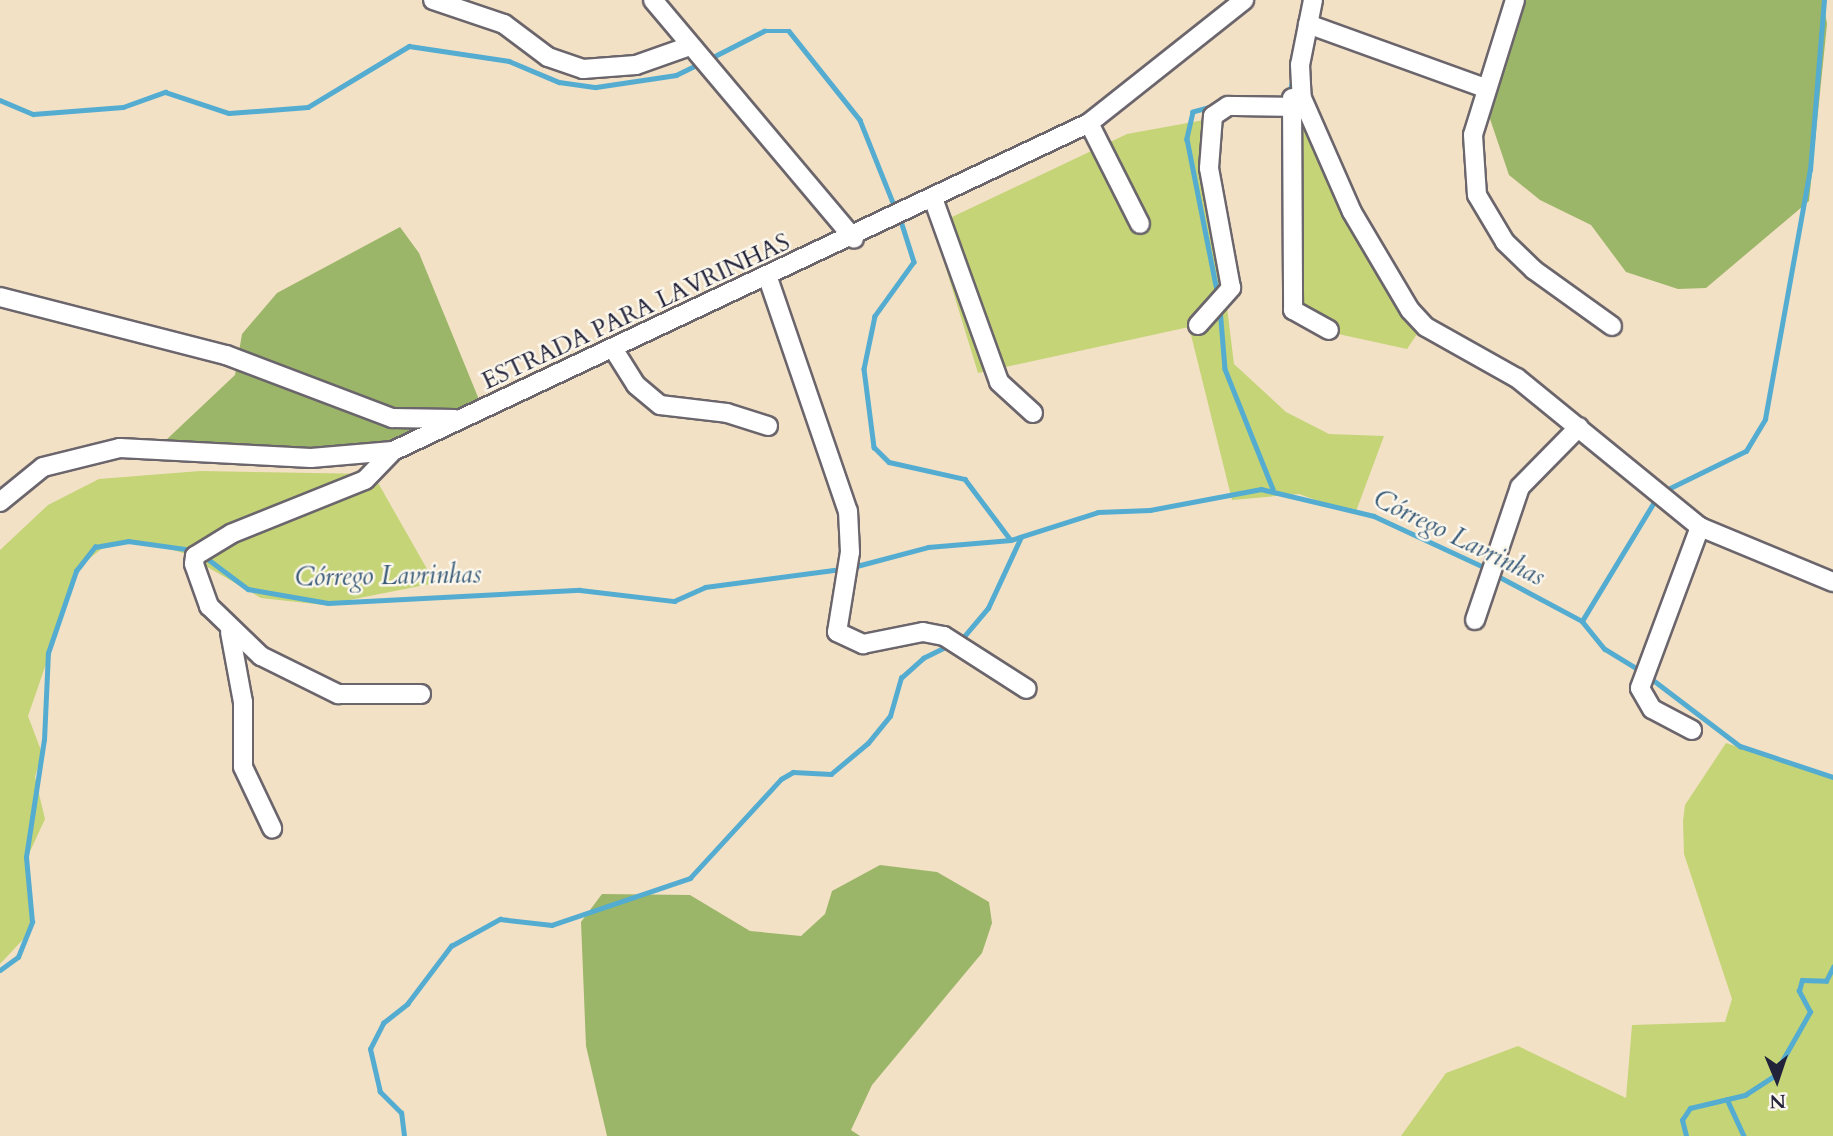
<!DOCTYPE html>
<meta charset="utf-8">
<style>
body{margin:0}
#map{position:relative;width:1833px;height:1136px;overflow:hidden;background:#f3e1c6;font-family:Cardo,serif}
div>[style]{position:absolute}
.green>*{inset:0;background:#c4d477}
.forest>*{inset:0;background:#9bb668}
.stream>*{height:4.5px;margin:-2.25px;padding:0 2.25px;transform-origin:2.25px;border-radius:2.25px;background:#54acd1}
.roads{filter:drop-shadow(2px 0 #6b656c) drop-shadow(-2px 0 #6b656c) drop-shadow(0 2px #6b656c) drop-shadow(0 -2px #6b656c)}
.minor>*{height:18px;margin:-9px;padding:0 9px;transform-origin:9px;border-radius:9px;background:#fff}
span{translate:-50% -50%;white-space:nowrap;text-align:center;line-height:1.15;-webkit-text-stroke:5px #fbf7ec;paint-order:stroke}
.street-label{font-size:24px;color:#22223b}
.water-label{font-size:26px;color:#365977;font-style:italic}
.north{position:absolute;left:1742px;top:1045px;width:70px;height:70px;-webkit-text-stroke:5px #fbf7ec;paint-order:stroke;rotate:178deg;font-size:19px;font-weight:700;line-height:28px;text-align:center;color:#22223b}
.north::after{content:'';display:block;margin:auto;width:24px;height:32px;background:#22223b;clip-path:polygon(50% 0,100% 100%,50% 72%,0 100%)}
</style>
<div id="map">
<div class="green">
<i style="clip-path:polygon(1299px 101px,1421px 328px,1407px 349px,1306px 327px,1299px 307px)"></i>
<i style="clip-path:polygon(1204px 120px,1234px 364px,1286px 412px,1329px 434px,1384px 436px,1355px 514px,1299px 494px,1232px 500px,1189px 327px,978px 373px,933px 226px,1127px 134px)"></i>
<i style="clip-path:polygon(200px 471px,373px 474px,435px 583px,324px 605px,261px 598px,183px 553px,143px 541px,109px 543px,80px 566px,28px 716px,42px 753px,35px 777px,45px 819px,27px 858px,31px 931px,0 964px,0 550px,48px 505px,99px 479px)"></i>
<i style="clip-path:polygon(1726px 743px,1833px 778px,1833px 1136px,1401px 1136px,1446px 1073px,1518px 1046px,1626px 1098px,1632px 1025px,1725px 1022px,1732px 999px,1684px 854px,1683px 821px,1685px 805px)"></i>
</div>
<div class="forest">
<i style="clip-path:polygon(1523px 0,1823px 0,1827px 24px,1809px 201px,1706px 288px,1678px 289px,1626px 272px,1591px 225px,1540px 200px,1509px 175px,1489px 116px,1490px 86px)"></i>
<i style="clip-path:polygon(400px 227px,419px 253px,480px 402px,407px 438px,335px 457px,165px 441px,235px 375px,242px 334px,277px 293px)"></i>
<i style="clip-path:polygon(880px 865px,937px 872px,989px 902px,992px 923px,982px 953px,872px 1085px,851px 1130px,860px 1136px,607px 1136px,586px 1046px,581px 922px,602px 894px,690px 895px,750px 931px,801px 936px,825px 914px,832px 891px)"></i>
</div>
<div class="stream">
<i style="left:709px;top:59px;width:62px;rotate:-27deg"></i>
<i style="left:764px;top:31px;width:25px"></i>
<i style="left:789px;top:31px;width:114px;rotate:51.4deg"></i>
<i style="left:860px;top:120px;width:97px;rotate:68.2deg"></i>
<i style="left:1289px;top:95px;width:19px;rotate:-78deg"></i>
<i style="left:0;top:100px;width:36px;rotate:23deg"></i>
<i style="left:33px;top:114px;width:90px;rotate:-4.4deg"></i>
<i style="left:123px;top:107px;width:45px;rotate:-19.7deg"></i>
<i style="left:165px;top:92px;width:67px;rotate:18.2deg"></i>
<i style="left:229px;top:113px;width:79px;rotate:-4.3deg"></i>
<i style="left:308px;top:107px;width:118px;rotate:-31.1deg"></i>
<i style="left:409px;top:46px;width:101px;rotate:8.5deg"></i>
<i style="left:509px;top:61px;width:54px;rotate:22.8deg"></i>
<i style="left:559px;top:82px;width:37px;rotate:8deg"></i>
<i style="left:596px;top:87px;width:81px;rotate:-8.5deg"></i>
<i style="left:676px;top:75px;width:28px;rotate:-26deg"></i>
<i style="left:1215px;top:106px;width:23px;rotate:165deg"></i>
<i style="left:1193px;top:112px;width:28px;rotate:103deg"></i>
<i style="left:1187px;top:139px;width:160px;rotate:78.8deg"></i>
<i style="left:900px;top:218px;width:46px;rotate:72.3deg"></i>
<i style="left:914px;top:262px;width:67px;rotate:125.8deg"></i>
<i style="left:875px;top:316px;width:54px;rotate:101.7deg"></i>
<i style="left:864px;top:369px;width:79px;rotate:82.7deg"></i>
<i style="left:874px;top:447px;width:21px;rotate:45deg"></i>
<i style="left:889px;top:462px;width:78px;rotate:12.6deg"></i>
<i style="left:965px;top:479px;width:75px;rotate:53.1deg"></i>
<i style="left:1220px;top:308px;width:61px;rotate:85.3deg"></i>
<i style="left:1225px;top:369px;width:129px;rotate:68.2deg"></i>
<i style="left:1664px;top:491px;width:91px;rotate:-26deg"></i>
<i style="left:1746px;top:451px;width:37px;rotate:-59deg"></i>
<i style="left:1765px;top:419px;width:253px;rotate:-79.8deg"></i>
<i style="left:1810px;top:170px;width:171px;rotate:-85.3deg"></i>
<i style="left:204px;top:556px;width:55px;rotate:36.9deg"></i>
<i style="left:248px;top:589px;width:81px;rotate:9.9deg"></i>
<i style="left:328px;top:603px;width:252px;rotate:-3deg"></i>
<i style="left:580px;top:590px;width:95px;rotate:6.7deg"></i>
<i style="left:674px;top:601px;width:34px;rotate:-24deg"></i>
<i style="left:705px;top:587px;width:137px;rotate:-7.5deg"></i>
<i style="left:853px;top:567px;width:78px;rotate:-14.9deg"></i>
<i style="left:928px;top:547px;width:83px;rotate:-4.8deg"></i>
<i style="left:1011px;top:540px;width:91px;rotate:-17.8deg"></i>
<i style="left:1098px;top:512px;width:52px;rotate:-2.2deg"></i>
<i style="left:1150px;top:510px;width:113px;rotate:-10.7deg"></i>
<i style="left:1261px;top:489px;width:116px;rotate:13.4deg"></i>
<i style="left:1374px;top:516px;width:123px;rotate:24.9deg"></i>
<i style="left:1496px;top:575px;width:98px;rotate:28.1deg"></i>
<i style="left:1582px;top:621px;width:36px;rotate:51deg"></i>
<i style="left:1605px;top:649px;width:42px;rotate:31.4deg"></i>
<i style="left:1582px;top:621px;width:145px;rotate:-58.8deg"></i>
<i style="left:961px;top:640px;width:42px;rotate:-49.8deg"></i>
<i style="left:988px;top:608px;width:78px;rotate:-65.1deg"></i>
<i style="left:1648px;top:676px;width:116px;rotate:37.3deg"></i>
<i style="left:1740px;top:746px;width:98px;rotate:18.4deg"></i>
<i style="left:0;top:970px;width:22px;rotate:-36deg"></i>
<i style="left:18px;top:957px;width:38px;rotate:-68deg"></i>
<i style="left:32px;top:922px;width:65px;rotate:-95.3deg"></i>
<i style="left:26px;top:857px;width:118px;rotate:-81.3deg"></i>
<i style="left:44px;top:740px;width:87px;rotate:-87.4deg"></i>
<i style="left:48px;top:653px;width:87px;rotate:-71.1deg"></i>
<i style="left:76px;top:571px;width:31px;rotate:-52deg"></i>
<i style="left:95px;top:547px;width:34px;rotate:-10deg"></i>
<i style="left:128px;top:541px;width:66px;rotate:7.9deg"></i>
<i style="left:1727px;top:1099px;width:41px;rotate:65.3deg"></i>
<i style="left:404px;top:1136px;width:23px;rotate:-97deg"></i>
<i style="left:401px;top:1113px;width:30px;rotate:-135deg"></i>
<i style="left:380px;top:1092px;width:44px;rotate:-103.1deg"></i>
<i style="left:370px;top:1049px;width:29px;rotate:-63deg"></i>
<i style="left:383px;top:1023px;width:31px;rotate:-38deg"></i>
<i style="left:407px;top:1004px;width:73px;rotate:-52.8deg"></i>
<i style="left:451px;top:946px;width:56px;rotate:-28.9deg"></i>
<i style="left:500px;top:919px;width:52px;rotate:6.6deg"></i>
<i style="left:552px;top:925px;width:146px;rotate:-18.8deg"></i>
<i style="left:690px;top:878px;width:134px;rotate:-47.4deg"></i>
<i style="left:781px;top:779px;width:14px;rotate:-30deg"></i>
<i style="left:793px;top:772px;width:38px;rotate:3deg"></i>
<i style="left:831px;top:774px;width:48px;rotate:-40deg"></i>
<i style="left:868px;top:743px;width:35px;rotate:-51deg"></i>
<i style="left:890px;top:716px;width:40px;rotate:-74deg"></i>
<i style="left:901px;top:678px;width:30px;rotate:-42deg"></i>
<i style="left:923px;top:658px;width:30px;rotate:-26deg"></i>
<i style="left:1686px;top:1136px;width:16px;rotate:-104deg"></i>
<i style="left:1682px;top:1120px;width:14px;rotate:-56deg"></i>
<i style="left:1690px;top:1108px;width:57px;rotate:-13.3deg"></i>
<i style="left:1745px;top:1095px;width:33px;rotate:-33deg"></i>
<i style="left:1773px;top:1077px;width:75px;rotate:-60.4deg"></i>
<i style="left:1810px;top:1012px;width:24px;rotate:-118deg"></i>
<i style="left:1799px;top:991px;width:11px;rotate:-75deg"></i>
<i style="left:1802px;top:980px;width:24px;rotate:2deg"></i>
<i style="left:1826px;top:981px;width:16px;rotate:-63deg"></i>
</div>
<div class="roads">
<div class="minor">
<i style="left:433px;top:0;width:75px;rotate:18.7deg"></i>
<i style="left:504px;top:24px;width:55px;rotate:36.9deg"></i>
<i style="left:548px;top:57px;width:37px;rotate:19deg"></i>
<i style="left:583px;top:69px;width:53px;rotate:-4.3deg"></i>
<i style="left:636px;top:65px;width:57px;rotate:-19.4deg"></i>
<i style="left:653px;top:0;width:312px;rotate:49.9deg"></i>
<i style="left:1313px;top:0;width:66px;rotate:101.3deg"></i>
<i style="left:1300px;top:65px;width:33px;rotate:87deg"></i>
<i style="left:1302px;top:98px;width:124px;rotate:66.3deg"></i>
<i style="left:1352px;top:212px;width:114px;rotate:59.4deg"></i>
<i style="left:1410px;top:310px;width:23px;rotate:47deg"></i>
<i style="left:1426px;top:327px;width:104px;rotate:29.3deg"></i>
<i style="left:1517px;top:378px;width:236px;rotate:39.2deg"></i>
<i style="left:1700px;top:527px;width:144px;rotate:22.5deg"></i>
<i style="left:1515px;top:0;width:141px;rotate:107.3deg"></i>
<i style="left:1473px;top:135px;width:60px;rotate:86.2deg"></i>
<i style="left:1477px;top:195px;width:55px;rotate:59.2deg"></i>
<i style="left:1505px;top:242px;width:40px;rotate:44deg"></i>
<i style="left:1534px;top:270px;width:96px;rotate:35.7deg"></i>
<i style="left:1308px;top:24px;width:188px;rotate:19.9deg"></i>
<i style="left:1292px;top:98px;width:212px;rotate:89.7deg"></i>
<i style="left:1293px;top:310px;width:41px;rotate:29.1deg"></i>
<i style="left:1089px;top:123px;width:113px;rotate:63.2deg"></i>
<i style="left:934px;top:201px;width:192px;rotate:70.2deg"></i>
<i style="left:999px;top:382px;width:46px;rotate:42.4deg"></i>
<i style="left:768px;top:278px;width:246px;rotate:71.1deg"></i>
<i style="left:848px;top:511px;width:41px;rotate:87.2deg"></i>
<i style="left:850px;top:552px;width:81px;rotate:99.2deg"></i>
<i style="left:837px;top:632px;width:29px;rotate:25deg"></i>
<i style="left:863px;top:644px;width:61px;rotate:-11.3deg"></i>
<i style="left:923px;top:632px;width:21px;rotate:11deg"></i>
<i style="left:944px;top:636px;width:98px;rotate:32.6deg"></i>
<i style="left:0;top:297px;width:233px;rotate:14.4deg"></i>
<i style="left:226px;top:355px;width:178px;rotate:20.8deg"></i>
<i style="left:392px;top:418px;width:63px;rotate:0.9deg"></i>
<i style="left:1198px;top:325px;width:50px;rotate:-48.3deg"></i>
<i style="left:1231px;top:288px;width:122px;rotate:-100.4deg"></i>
<i style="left:1209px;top:168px;width:52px;rotate:-85.6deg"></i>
<i style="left:1213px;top:116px;width:18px;rotate:-34deg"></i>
<i style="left:1228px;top:106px;width:62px;rotate:0.9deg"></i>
<i style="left:614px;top:350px;width:41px;rotate:57.8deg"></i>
<i style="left:636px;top:385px;width:31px;rotate:40deg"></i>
<i style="left:660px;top:405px;width:67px;rotate:6.8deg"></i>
<i style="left:727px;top:413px;width:43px;rotate:17.6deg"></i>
<i style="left:393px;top:451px;width:40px;rotate:134deg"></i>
<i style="left:365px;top:480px;width:144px;rotate:158.1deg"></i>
<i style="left:231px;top:534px;width:42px;rotate:148.6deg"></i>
<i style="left:195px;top:556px;width:8px;rotate:97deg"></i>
<i style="left:194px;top:564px;width:45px;rotate:70.3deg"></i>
<i style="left:209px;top:606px;width:72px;rotate:43.9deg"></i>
<i style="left:261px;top:656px;width:86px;rotate:26.3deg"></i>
<i style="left:338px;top:694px;width:83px"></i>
<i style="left:0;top:502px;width:55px;rotate:-39.1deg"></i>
<i style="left:43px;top:467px;width:79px;rotate:-13.9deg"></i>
<i style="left:120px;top:448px;width:191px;rotate:3deg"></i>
<i style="left:311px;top:458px;width:82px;rotate:-4.9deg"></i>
<i style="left:393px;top:451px;width:769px;rotate:-25.23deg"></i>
<i style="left:1089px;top:123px;width:198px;rotate:-38.4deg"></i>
<i style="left:1475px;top:620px;width:140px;rotate:-71.3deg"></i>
<i style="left:1520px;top:487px;width:84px;rotate:-45.5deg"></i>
<i style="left:230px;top:632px;width:71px;rotate:79.5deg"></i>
<i style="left:243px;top:702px;width:65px;rotate:90deg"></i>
<i style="left:243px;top:767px;width:68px;rotate:64.6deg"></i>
<i style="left:1692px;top:730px;width:45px;rotate:-152.3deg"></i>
<i style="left:1652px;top:709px;width:24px;rotate:-120deg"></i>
<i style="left:1640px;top:688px;width:172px;rotate:-69.6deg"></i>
</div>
</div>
<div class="street-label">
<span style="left:636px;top:312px;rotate:-25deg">ESTRADA PARA LAVRINHAS</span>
</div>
<div class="water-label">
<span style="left:1459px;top:538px;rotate:26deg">Córrego Lavrinhas</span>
<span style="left:388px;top:576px;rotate:-1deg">Córrego Lavrinhas</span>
</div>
<div class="north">N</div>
</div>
